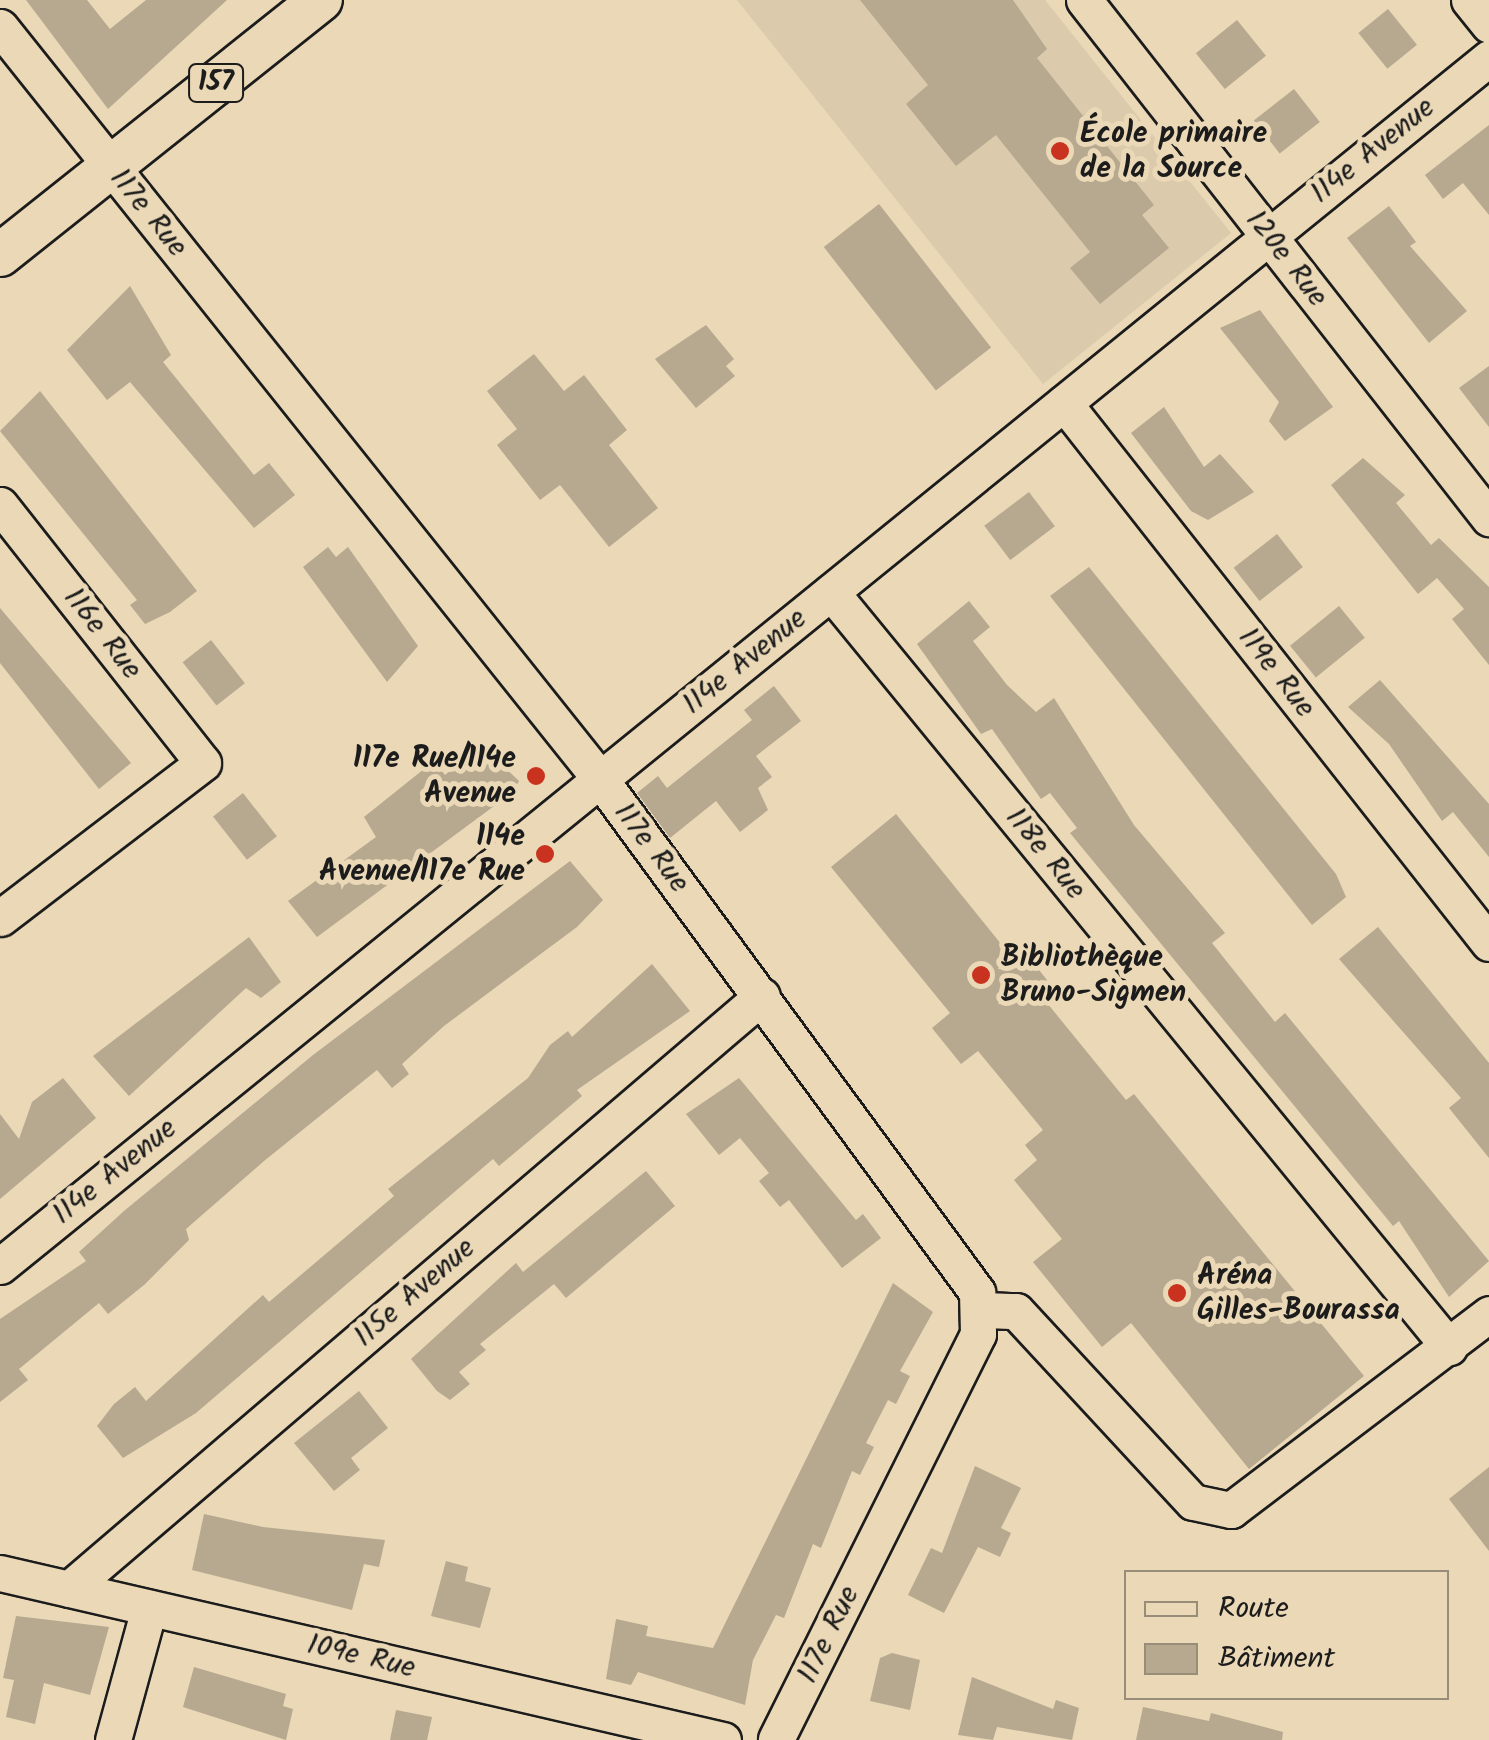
<!DOCTYPE html>
<meta charset="utf-8">
<style>
body{margin:0}
#map{position:relative;width:1489px;height:1740px;overflow:hidden;background:#ead8b6;font-family:Kalam,sans-serif}
div>[style]{position:absolute}
.built>*{inset:0;background:#dbcaab}
.building>*{inset:0;background:#b7a990;transform-origin:0 0}
.roads{filter:drop-shadow(2px 0 #1c1c1c) drop-shadow(-2px 0 #1c1c1c) drop-shadow(0 2px #1c1c1c) drop-shadow(0 -2px #1c1c1c)}
.minor>*{height:35px;margin:-17.5px;padding:0 17.5px;transform-origin:17.5px;border-radius:17.5px;background:#ead8b6}
.major>*{height:42px;margin:-21px;padding:0 21px;transform-origin:21px;border-radius:21px;background:#ead8b6}
.dots>*{width:28px;height:28px;translate:-50% -50%;box-sizing:border-box;border:5px solid #ead8b6;border-radius:50%}
span{translate:-50% -50%;white-space:nowrap;text-align:center;line-height:1.15;-webkit-text-stroke:10px #ead8b6;paint-order:stroke}
.shield-label span{padding:2px 8px;background:#ead8b6;border:2px solid;border-radius:8px;-webkit-text-stroke-width:0}
.shield-label{font-size:28px;color:#1c1c1c;font-weight:700}
.poi-label{font-size:30px;color:#1c1c1c;font-weight:700}
.left{translate:0 -50%;text-align:left}
.right{translate:-100% -50%;text-align:right}
.street-label{font-size:30px;color:#1c1c1c}
.legend{position:absolute;left:1124px;top:1570px;width:325px;height:130px;box-sizing:border-box;background:#ead8b6;border:2px solid #988d78;margin:0;padding:12px 18px;list-style:none;font-size:30px;color:#1c1c1c}
.legend li{display:flex;align-items:center;gap:20px;height:50px}
.legend b{width:50px;border:2px solid #988d78}
</style>
<div id="map">
<div class="built">
<i style="clip-path:polygon(737px 0,1045px 0,1231px 233px,1043px 384px)"></i>
</div>
<div class="building">
<i style="clip-path:polygon(26px 0,87px 0,110px 29px,146px 0,227px 0,108px 109px)"></i>
<i style="clip-path:polygon(860px 0,1013px 0,1047px 49px,1037px 58px,1154px 205px,1142px 215px,1169px 248px,1100px 304px,1070px 268px,1090px 252px,996px 135px,956px 166px,906px 104px,928px 85px)"></i>
<i style="left:1388px;top:9px;width:46px;height:38px;rotate:51deg"></i>
<i style="left:1237px;top:20px;width:46px;height:53px;rotate:51deg"></i>
<i style="left:1294px;top:89px;width:42px;height:51px;rotate:52deg"></i>
<i style="clip-path:polygon(1489px 125px,1489px 215px,1463px 183px,1443px 199px,1425px 175px)"></i>
<i style="left:879px;top:204px;width:182px;height:70px;rotate:52deg"></i>
<i style="clip-path:polygon(1389px 206px,1416px 242px,1410px 246px,1467px 311px,1429px 343px,1347px 238px)"></i>
<i style="clip-path:polygon(130px 286px,171px 355px,163px 362px,254px 475px,269px 463px,295px 495px,254px 528px,130px 382px,107px 400px,67px 350px)"></i>
<i style="clip-path:polygon(1260px 310px,1333px 407px,1285px 441px,1269px 421px,1279px 402px,1220px 328px)"></i>
<i style="clip-path:polygon(706px 325px,734px 359px,726px 366px,735px 376px,696px 408px,655px 359px)"></i>
<i style="clip-path:polygon(534px 354px,564px 391px,584px 375px,627px 430px,609px 445px,658px 508px,609px 547px,560px 485px,540px 500px,497px 445px,517px 429px,487px 391px)"></i>
<i style="clip-path:polygon(1489px 366px,1489px 427px,1459px 388px)"></i>
<i style="clip-path:polygon(40px 391px,197px 591px,170px 612px,145px 624px,130px 605px,137px 600px,0 431px)"></i>
<i style="clip-path:polygon(1164px 407px,1204px 467px,1220px 454px,1254px 492px,1208px 520px,1191px 511px,1131px 433px)"></i>
<i style="clip-path:polygon(1363px 458px,1405px 495px,1396px 503px,1431px 545px,1439px 538px,1489px 587px,1489px 665px,1452px 619px,1464px 609px,1437px 578px,1418px 594px,1331px 485px)"></i>
<i style="left:1029px;top:492px;width:43px;height:56px;rotate:53deg"></i>
<i style="left:1277px;top:534px;width:42px;height:55px;rotate:52deg"></i>
<i style="clip-path:polygon(328px 547px,336px 557px,348px 547px,418px 646px,387px 682px,303px 567px)"></i>
<i style="clip-path:polygon(1089px 567px,1336px 874px,1346px 897px,1312px 925px,1050px 596px)"></i>
<i style="clip-path:polygon(969px 601px,990px 627px,973px 641px,1007px 685px,1036px 712px,1054px 698px,1134px 825px,1225px 933px,1212px 943px,1275px 1022px,1285px 1013px,1489px 1261px,1449px 1297px,1399px 1221px,1393px 1226px,1070px 833px,1077px 828px,1050px 793px,1041px 799px,992px 729px,981px 734px,917px 644px)"></i>
<i style="left:1339px;top:606px;width:41px;height:63px;rotate:51deg"></i>
<i style="clip-path:polygon(0 608px,131px 763px,99px 789px,0 663px)"></i>
<i style="left:211px;top:640px;width:55px;height:36px;rotate:52deg"></i>
<i style="clip-path:polygon(1380px 680px,1489px 804px,1489px 857px,1453px 812px,1442px 821px,1389px 744px,1348px 707px)"></i>
<i style="clip-path:polygon(774px 686px,801px 721px,756px 756px,772px 777px,758px 788px,768px 810px,740px 832px,716px 801px,670px 838px,637px 793px,658px 776px,667px 788px,752px 720px,744px 710px)"></i>
<i style="clip-path:polygon(481px 745px,519px 781px,513px 792px,317px 937px,288px 901px,376px 837px,364px 817px,434px 761px,445px 775px)"></i>
<i style="left:243px;top:793px;width:55px;height:38px;rotate:52deg"></i>
<i style="clip-path:polygon(896px 814px,1014px 960px,1025px 952px,1054px 989px,1043px 998px,1126px 1100px,1134px 1094px,1364px 1376px,1249px 1469px,1131px 1323px,1102px 1347px,1033px 1262px,1062px 1239px,1014px 1180px,1037px 1160px,1025px 1145px,1043px 1130px,978px 1051px,961px 1064px,932px 1028px,950px 1013px,831px 867px)"></i>
<i style="clip-path:polygon(570px 861px,603px 900px,577px 927px,444px 1026px,402px 1064px,409px 1074px,392px 1088px,377px 1070px,264px 1161px,186px 1229px,189px 1240px,144px 1285px,108px 1314px,99px 1303px,19px 1369px,28px 1380px,0 1402px,0 1319px,86px 1261px,79px 1252px,124px 1211px,313px 1055px)"></i>
<i style="clip-path:polygon(1378px 927px,1489px 1063px,1489px 1158px,1449px 1108px,1461px 1098px,1339px 959px)"></i>
<i style="clip-path:polygon(249px 937px,281px 982px,261px 998px,246px 988px,129px 1096px,93px 1056px)"></i>
<i style="clip-path:polygon(652px 964px,690px 1011px,577px 1090px,582px 1096px,499px 1166px,493px 1159px,196px 1413px,123px 1458px,97px 1426px,114px 1404px,135px 1387px,146px 1401px,263px 1295px,269px 1302px,394px 1196px,388px 1189px,528px 1078px,550px 1045px,568px 1031px,572px 1037px)"></i>
<i style="clip-path:polygon(63px 1078px,96px 1118px,0 1199px,0 1114px,19px 1139px,32px 1102px)"></i>
<i style="clip-path:polygon(739px 1078px,856px 1220px,863px 1214px,881px 1238px,842px 1268px,789px 1200px,780px 1207px,759px 1181px,769px 1173px,740px 1138px,719px 1155px,686px 1114px)"></i>
<i style="clip-path:polygon(646px 1171px,675px 1206px,566px 1298px,554px 1284px,480px 1344px,486px 1350px,459px 1372px,470px 1384px,450px 1400px,437px 1391px,411px 1359px,516px 1263px,523px 1272px)"></i>
<i style="clip-path:polygon(893px 1283px,933px 1312px,900px 1371px,910px 1376px,896px 1404px,888px 1400px,866px 1443px,874px 1447px,860px 1475px,852px 1471px,821px 1548px,813px 1544px,784px 1618px,776px 1615px,753px 1660px,745px 1705px,638px 1672px,631px 1685px,606px 1679px,616px 1619px,648px 1626px,646px 1636px,713px 1648px)"></i>
<i style="clip-path:polygon(359px 1391px,388px 1428px,351px 1458px,360px 1470px,334px 1491px,294px 1443px)"></i>
<i style="clip-path:polygon(975px 1466px,1021px 1488px,1001px 1528px,1011px 1533px,1000px 1557px,978px 1547px,944px 1613px,908px 1595px,931px 1548px,942px 1553px)"></i>
<i style="clip-path:polygon(1489px 1467px,1489px 1551px,1449px 1499px)"></i>
<i style="clip-path:polygon(204px 1514px,263px 1527px,385px 1540px,379px 1567px,364px 1564px,352px 1610px,192px 1570px)"></i>
<i style="clip-path:polygon(446px 1561px,468px 1567px,465px 1581px,491px 1588px,480px 1628px,431px 1616px)"></i>
<i style="clip-path:polygon(16px 1616px,109px 1627px,90px 1695px,44px 1683px,35px 1724px,6px 1717px,14px 1680px,3px 1678px)"></i>
<i style="clip-path:polygon(892px 1653px,920px 1660px,910px 1710px,870px 1701px,880px 1658px)"></i>
<i style="clip-path:polygon(194px 1667px,286px 1694px,283px 1706px,293px 1709px,286px 1740px,183px 1707px)"></i>
<i style="clip-path:polygon(972px 1677px,1053px 1709px,1056px 1700px,1079px 1708px,1072px 1740px,997px 1727px,993px 1740px,958px 1735px)"></i>
<i style="clip-path:polygon(1143px 1707px,1209px 1721px,1211px 1713px,1283px 1732px,1282px 1740px,1136px 1740px)"></i>
<i style="clip-path:polygon(396px 1710px,432px 1717px,427px 1740px,390px 1740px)"></i>
</div>
<div class="roads">
<div class="minor">
<i style="left:1084px;top:0;width:658px;rotate:51.98deg"></i>
<i style="left:1469px;top:0;width:32px;rotate:51deg"></i>
<i style="left:0;top:27px;width:962px;rotate:51.41deg"></i>
<i style="left:600px;top:779px;width:637px;rotate:53.69deg"></i>
<i style="left:977px;top:1292px;width:42px;rotate:88.6deg"></i>
<i style="left:978px;top:1334px;width:453px;rotate:116.5deg"></i>
<i style="left:1064px;top:403px;width:687px;rotate:51.8deg"></i>
<i style="left:0;top:505px;width:328px;rotate:51.8deg"></i>
<i style="left:203px;top:763px;width:255px;rotate:142.6deg"></i>
<i style="left:831px;top:592px;width:976px;rotate:50.7deg"></i>
<i style="left:0;top:1266px;width:1917px;rotate:-39.05deg"></i>
<i style="left:983px;top:1310px;width:33px;rotate:2deg"></i>
<i style="left:1016px;top:1311px;width:260px;rotate:47.2deg"></i>
<i style="left:1193px;top:1502px;width:39px;rotate:12deg"></i>
<i style="left:1231px;top:1510px;width:324px;rotate:-37.2deg"></i>
<i style="left:0;top:1573px;width:742px;rotate:13.01deg"></i>
<i style="left:69px;top:1589px;width:912px;rotate:-40.55deg"></i>
<i style="left:113px;top:1740px;width:137px;rotate:-74.7deg"></i>
</div>
<div class="major">
<i style="left:0;top:255px;width:410px;rotate:-38.5deg"></i>
</div>
</div>
<div class="dots">
<i style="left:1060px;top:151px;background:#c8321e"></i>
<i style="left:536px;top:776px;background:#c8321e"></i>
<i style="left:545px;top:854px;background:#c8321e"></i>
<i style="left:981px;top:975px;background:#c8321e"></i>
<i style="left:1177px;top:1293px;background:#c8321e"></i>
</div>
<div class="shield-label">
<span style="left:216px;top:83px">157</span>
</div>
<div class="poi-label">
<span class="left" style="left:1080px;top:151px">École primaire<br>de la Source</span>
<span class="right" style="left:516px;top:776px">117e Rue/114e<br>Avenue</span>
<span class="right" style="left:525px;top:854px">114e<br>Avenue/117e Rue</span>
<span class="left" style="left:1001px;top:975px">Bibliothèque<br>Bruno-Sigmen</span>
<span class="left" style="left:1197px;top:1293px">Aréna<br>Gilles-Bourassa</span>
</div>
<div class="street-label">
<span style="left:1373px;top:151px;rotate:-39deg">114e Avenue</span>
<span style="left:148px;top:213px;rotate:51deg">117e Rue</span>
<span style="left:1286px;top:259px;rotate:52deg">120e Rue</span>
<span style="left:102px;top:634px;rotate:52deg">116e Rue</span>
<span style="left:745px;top:662px;rotate:-39deg">114e Avenue</span>
<span style="left:1276px;top:673px;rotate:52deg">119e Rue</span>
<span style="left:651px;top:848px;rotate:53deg">117e Rue</span>
<span style="left:1045px;top:854px;rotate:51deg">118e Rue</span>
<span style="left:115px;top:1172px;rotate:-39deg">114e Avenue</span>
<span style="left:415px;top:1293px;rotate:-41deg">115e Avenue</span>
<span style="left:829px;top:1635px;rotate:-64deg">117e Rue</span>
<span style="left:361px;top:1657px;rotate:13deg">109e Rue</span>
</div>
<ul class="legend">
<li><b style="height:12px;background:#ead8b6"></b>Route</li>
<li><b style="height:28px;background:#b7a990"></b>Bâtiment</li>
</ul>
</div>
